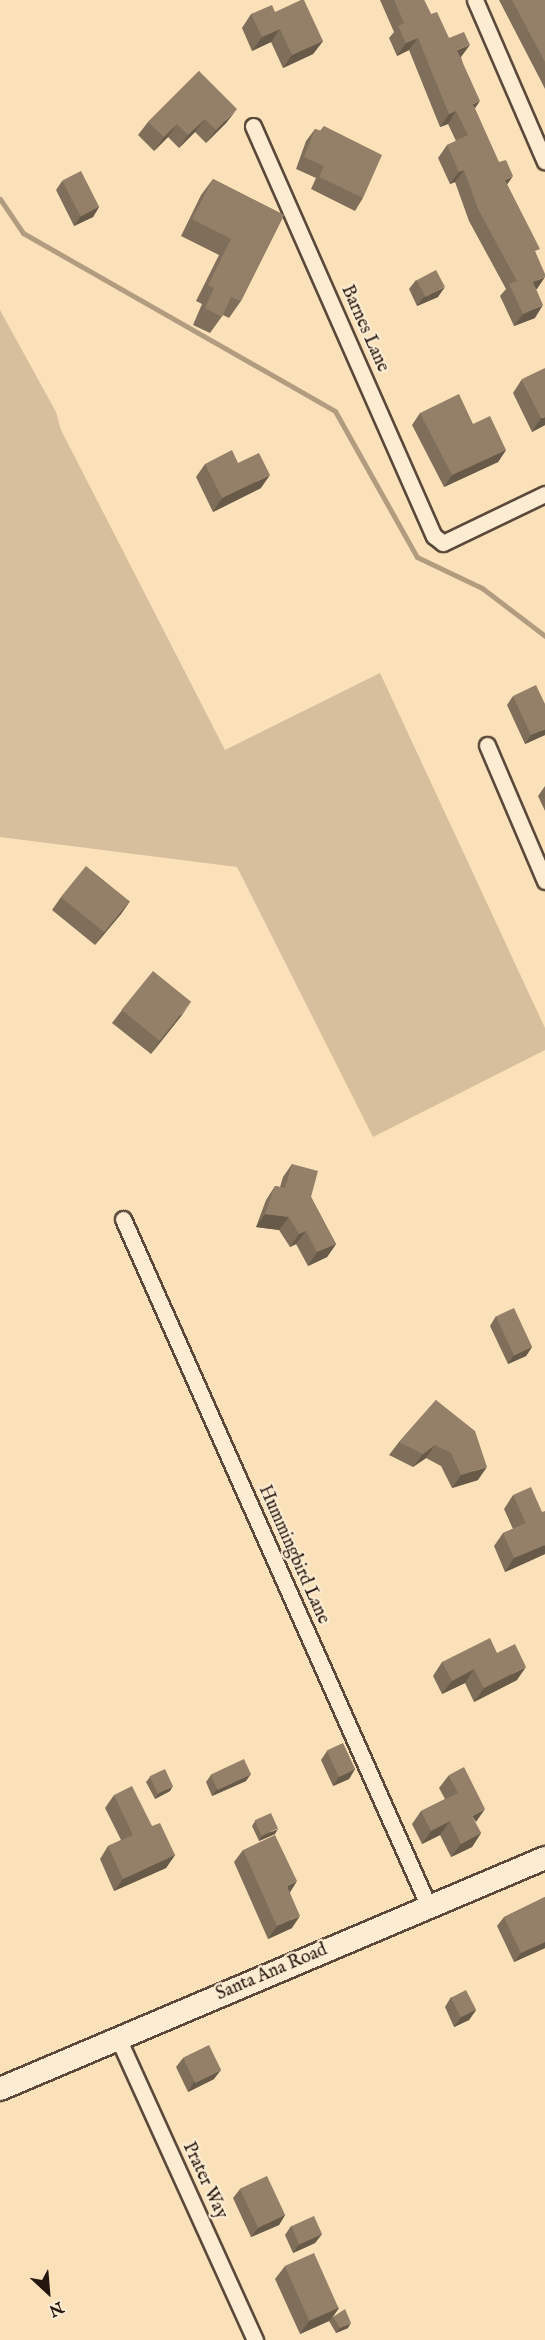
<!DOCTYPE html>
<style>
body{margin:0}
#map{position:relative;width:545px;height:2340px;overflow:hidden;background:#fbe1ba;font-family:"IM FELL English",serif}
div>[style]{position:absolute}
.green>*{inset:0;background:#d7be9d}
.stream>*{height:5px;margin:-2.5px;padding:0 2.5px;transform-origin:2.5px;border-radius:2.5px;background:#b29c80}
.roads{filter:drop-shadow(2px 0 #5a493a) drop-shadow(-2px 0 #5a493a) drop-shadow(0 2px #5a493a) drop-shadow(0 -2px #5a493a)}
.street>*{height:15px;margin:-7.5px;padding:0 7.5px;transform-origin:7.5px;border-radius:7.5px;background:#fcecd2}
.secondary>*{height:22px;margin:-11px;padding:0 11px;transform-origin:11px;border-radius:11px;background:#fcecd2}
.wall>*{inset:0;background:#7f6e59}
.shaded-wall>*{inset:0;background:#685a49}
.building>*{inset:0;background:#948068;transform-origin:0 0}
span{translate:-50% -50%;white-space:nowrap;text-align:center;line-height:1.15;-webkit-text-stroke:4.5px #fcecd2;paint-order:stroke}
.street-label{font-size:18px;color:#25160f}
.north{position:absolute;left:18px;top:2262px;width:60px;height:60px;-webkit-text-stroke:4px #fcecd2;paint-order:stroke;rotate:154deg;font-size:16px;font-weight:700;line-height:24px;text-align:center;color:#25160f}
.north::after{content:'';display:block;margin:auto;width:21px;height:27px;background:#25160f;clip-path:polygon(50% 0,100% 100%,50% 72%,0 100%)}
</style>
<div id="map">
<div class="green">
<i style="clip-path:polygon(0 310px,56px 412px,61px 430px,225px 750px,380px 673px,545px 1028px,545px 1050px,373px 1137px,237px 867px,0 837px)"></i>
</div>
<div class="stream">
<i style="left:0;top:199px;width:41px;rotate:55.9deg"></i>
<i style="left:23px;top:233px;width:359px;rotate:29.7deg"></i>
<i style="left:335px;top:411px;width:167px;rotate:60.7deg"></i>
<i style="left:417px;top:557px;width:72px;rotate:25.5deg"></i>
<i style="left:482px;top:588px;width:79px;rotate:37.3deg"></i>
</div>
<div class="roads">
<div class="street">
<i style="left:475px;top:0;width:176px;rotate:66.6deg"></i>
<i style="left:253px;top:126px;width:448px;rotate:66.2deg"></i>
<i style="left:434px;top:536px;width:11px;rotate:38deg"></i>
<i style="left:443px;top:543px;width:113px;rotate:-25.7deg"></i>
<i style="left:487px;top:745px;width:148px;rotate:66.9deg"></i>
<i style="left:123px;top:1219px;width:753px;rotate:66.02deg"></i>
<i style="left:118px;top:2038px;width:332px;rotate:65.6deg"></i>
</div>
<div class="secondary">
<i style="left:0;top:2089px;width:592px;rotate:-22.97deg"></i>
</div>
</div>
<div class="wall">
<i style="clip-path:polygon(380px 0,424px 0,431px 14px,449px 38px,461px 57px,475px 109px,536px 254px,537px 289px,536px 289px,535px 318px,514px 326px,500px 296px,506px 289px,469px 221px,455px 182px,450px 184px,438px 158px,447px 145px,456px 141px,448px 124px,440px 127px,409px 50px,397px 56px,389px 38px,394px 32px)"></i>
<i style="clip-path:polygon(499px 0,545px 0,545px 89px,541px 81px)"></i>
<i style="clip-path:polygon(275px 12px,323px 41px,313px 54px,283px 68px,271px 42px,252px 51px,242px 28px,251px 14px)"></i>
<i style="clip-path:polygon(199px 71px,227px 122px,206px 143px,195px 132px,179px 148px,168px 137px,154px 151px,138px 135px,148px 122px)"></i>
<i style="clip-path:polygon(324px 126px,363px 198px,355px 211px,311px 189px,316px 178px,296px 169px,306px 141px,315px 129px,320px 131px)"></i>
<i style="clip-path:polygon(213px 179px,284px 215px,241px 301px,229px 318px,223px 315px,210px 333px,193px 325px,202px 304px,196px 301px,219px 255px,181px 236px,201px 195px)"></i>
<i style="clip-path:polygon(62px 181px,99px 207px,93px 217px,74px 226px,56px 190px)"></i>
<i style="clip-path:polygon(416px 280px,438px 297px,417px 306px,409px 289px)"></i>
<i style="clip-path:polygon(522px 379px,545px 425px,532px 432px,513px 393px)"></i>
<i style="clip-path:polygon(420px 413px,473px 424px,506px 450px,498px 462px,444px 487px,412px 425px)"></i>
<i style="clip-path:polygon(238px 463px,261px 488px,213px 512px,196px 477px,205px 464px)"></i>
<i style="clip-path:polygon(513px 696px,545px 735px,525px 744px,507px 705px)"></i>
<i style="clip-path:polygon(545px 786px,545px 811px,538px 796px)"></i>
<i style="clip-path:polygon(61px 897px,130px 901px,121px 914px,95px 945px,52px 910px)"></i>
<i style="clip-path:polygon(122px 1010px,182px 1015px,151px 1054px,112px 1023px)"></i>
<i style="clip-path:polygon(292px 1164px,311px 1197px,336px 1244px,327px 1257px,308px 1266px,296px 1244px,290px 1247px,279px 1230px,256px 1227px,266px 1200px,275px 1186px,280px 1187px,283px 1177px)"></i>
<i style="clip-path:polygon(496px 1316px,532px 1347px,526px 1356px,508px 1364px,490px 1326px)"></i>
<i style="clip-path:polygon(436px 1400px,478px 1480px,452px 1488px,441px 1466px,426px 1458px,413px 1467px,389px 1455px,399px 1442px)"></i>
<i style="clip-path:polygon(513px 1495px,542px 1512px,545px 1554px,505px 1572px,494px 1546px,503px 1533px,513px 1529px,504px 1509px)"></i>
<i style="clip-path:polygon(497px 1653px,517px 1680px,474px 1702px,465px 1683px,442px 1694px,433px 1676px,442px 1662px)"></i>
<i style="clip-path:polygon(327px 1751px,355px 1769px,349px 1779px,333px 1786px,321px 1760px)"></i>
<i style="clip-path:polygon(211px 1775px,246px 1781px,212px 1796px,206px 1782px)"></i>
<i style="clip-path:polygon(449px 1775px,481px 1833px,472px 1847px,451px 1857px,440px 1835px,422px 1844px,412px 1824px,421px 1811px,445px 1799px,439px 1788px)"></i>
<i style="clip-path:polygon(150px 1777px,170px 1791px,155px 1799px,146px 1782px)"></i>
<i style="clip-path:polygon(114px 1795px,152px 1826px,175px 1855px,166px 1868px,114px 1891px,100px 1859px,108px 1846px,121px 1840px,105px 1808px)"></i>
<i style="clip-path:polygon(255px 1821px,275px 1834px,259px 1841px,252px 1826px)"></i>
<i style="clip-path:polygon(243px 1850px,290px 1892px,292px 1928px,268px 1939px,234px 1862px)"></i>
<i style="clip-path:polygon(545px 1897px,545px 1948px,514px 1962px,497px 1926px,504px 1917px)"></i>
<i style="clip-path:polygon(451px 1997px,476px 2010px,469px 2020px,454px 2027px,445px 2007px)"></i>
<i style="clip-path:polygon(183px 2058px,214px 2079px,188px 2092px,176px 2067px)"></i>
<i style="clip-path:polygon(240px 2189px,285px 2215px,279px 2225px,251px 2237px,233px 2198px)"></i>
<i style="clip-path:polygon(291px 2226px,322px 2234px,315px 2243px,293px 2253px,285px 2235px)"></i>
<i style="clip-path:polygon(285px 2266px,339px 2308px,333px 2317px,348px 2328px,336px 2333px,329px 2321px,300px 2334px,275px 2279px)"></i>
</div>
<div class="shaded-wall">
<i style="clip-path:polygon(280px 29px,271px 42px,252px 51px,262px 37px)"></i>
<i style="clip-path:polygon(418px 38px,409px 50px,397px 56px,406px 43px)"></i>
<i style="clip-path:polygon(323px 41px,313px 54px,283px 68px,292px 55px)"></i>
<i style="clip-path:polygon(470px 45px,461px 57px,449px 63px,457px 50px)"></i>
<i style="clip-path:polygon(480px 101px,471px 114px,473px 104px)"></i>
<i style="clip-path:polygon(237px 109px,227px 122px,206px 143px,216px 130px)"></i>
<i style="clip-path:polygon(456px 111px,448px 124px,440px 127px,449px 114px)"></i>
<i style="clip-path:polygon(205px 119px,195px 132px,179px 148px,188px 135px)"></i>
<i style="clip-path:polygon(177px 124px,168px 137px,154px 151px,164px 137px)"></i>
<i style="clip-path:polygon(464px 170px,455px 182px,450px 184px,459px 172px)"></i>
<i style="clip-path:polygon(513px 176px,504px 189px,505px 180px)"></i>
<i style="clip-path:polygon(99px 207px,93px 217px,74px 226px,80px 217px)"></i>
<i style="clip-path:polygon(545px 277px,537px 289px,524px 294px,533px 282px)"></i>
<i style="clip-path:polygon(445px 287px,438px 297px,417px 306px,424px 297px)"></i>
<i style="clip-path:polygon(543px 305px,535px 318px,514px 326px,523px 314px)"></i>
<i style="clip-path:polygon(545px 417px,545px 425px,532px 432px,541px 418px)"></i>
<i style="clip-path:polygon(506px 450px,498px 462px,444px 487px,452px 475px)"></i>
<i style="clip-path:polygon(270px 475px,261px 488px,213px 512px,222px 498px)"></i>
<i style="clip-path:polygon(545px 729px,545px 735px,525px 744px,531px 735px)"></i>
<i style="clip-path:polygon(130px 901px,121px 914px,95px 945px,104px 932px)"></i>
<i style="clip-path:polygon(191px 1002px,182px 1015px,151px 1054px,160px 1041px)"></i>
<i style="clip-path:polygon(265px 1214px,289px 1217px,279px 1230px,256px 1227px)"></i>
<i style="clip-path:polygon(306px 1231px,296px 1244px,290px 1247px,299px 1234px)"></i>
<i style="clip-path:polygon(336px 1244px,327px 1257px,308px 1266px,317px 1252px)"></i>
<i style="clip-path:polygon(532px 1347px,526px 1356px,508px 1364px,514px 1355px)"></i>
<i style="clip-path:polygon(435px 1445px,426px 1458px,413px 1467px,423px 1454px)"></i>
<i style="clip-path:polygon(487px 1467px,478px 1480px,452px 1488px,461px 1475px)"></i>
<i style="clip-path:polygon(545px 1545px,545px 1554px,505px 1572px,514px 1558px)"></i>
<i style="clip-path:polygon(526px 1667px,517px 1680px,474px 1702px,484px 1688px)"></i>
<i style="clip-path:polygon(474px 1669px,465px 1683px,442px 1694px,452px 1681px)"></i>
<i style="clip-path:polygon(355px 1769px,349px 1779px,333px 1786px,339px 1777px)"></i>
<i style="clip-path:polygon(251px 1774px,246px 1781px,212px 1796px,217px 1789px)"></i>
<i style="clip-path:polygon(173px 1786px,170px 1791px,155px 1799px,158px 1794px)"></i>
<i style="clip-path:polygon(485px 1809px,476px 1822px,472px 1816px)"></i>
<i style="clip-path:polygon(450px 1821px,440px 1835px,422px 1844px,431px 1831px)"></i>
<i style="clip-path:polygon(278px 1829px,275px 1834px,259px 1841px,262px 1836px)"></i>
<i style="clip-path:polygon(481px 1833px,472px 1847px,451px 1857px,461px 1844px)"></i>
<i style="clip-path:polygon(175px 1855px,166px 1868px,114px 1891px,123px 1879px)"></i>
<i style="clip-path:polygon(297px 1881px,289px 1894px,287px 1886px)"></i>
<i style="clip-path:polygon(300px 1916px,292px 1928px,268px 1939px,277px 1926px)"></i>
<i style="clip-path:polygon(545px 1942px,545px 1948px,514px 1962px,521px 1953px)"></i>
<i style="clip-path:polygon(476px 2010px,469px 2020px,454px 2027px,461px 2017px)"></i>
<i style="clip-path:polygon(221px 2070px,214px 2079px,188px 2092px,194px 2082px)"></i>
<i style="clip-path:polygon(285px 2215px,279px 2225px,251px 2237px,258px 2228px)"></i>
<i style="clip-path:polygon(322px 2234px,315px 2243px,293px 2253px,299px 2244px)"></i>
<i style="clip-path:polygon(339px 2308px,329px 2321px,300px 2334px,309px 2321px)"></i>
<i style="clip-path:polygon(351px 2323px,348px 2328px,336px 2333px,340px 2328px)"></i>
</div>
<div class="building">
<i style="clip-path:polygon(301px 0,304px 0,323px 41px,292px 55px,280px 29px,262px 37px,251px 14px,272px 5px,275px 12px)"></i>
<i style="clip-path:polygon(394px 0,424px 0,431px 14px,437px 12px,449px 38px,464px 32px,470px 45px,457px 50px,480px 101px,473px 104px,499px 162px,506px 160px,513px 176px,505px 180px,540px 249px,535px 251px,545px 274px,545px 277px,533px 282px,543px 305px,523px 314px,509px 284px,517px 281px,478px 209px,464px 170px,459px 172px,447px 145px,468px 135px,456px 111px,449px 114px,418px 38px,406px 43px,398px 26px,404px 23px)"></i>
<i style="clip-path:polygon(512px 0,545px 0,545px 62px)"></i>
<i style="clip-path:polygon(199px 71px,237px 109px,216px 130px,205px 119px,188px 135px,177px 124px,164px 137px,148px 122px)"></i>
<i style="clip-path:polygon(324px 126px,382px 155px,363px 198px,319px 177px,324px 166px,304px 157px,315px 129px,322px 131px)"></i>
<i style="left:81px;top:171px;width:40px;height:21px;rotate:63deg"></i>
<i style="clip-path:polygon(213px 179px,284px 215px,241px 301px,231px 297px,222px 317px,205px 308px,214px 288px,208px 285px,231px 239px,192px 219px)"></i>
<i style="left:436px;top:270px;width:19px;height:22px;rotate:62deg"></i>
<i style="clip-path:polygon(545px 368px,545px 417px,541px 418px,522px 379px)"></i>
<i style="clip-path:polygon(459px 394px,473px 424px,490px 416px,506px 450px,452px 475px,420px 413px)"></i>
<i style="clip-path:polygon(232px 450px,238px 463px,259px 453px,270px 475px,222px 498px,205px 464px)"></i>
<i style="clip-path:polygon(536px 685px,545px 704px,545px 729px,531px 735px,513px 696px)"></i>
<i style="left:86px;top:866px;width:56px;height:40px;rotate:39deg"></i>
<i style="left:153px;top:971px;width:49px;height:50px;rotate:39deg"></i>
<i style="clip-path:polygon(292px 1164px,318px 1171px,311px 1197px,336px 1244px,317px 1252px,306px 1231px,299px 1234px,289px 1217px,265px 1214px,275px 1186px,285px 1188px)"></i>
<i style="left:514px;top:1308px;width:43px;height:20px;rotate:65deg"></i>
<i style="clip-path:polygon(436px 1400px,475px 1431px,487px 1467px,461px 1475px,451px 1453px,435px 1445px,423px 1454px,399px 1442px)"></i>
<i style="clip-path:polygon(531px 1487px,542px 1512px,545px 1511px,545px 1545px,514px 1558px,503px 1533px,526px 1523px,513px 1495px)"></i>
<i style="clip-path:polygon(490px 1638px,497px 1653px,515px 1644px,526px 1667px,484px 1688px,474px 1669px,452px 1681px,442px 1662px)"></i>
<i style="left:343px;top:1743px;width:29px;height:18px;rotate:65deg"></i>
<i style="left:244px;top:1759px;width:17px;height:37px;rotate:65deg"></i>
<i style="clip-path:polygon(464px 1767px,485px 1809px,472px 1816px,481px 1833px,461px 1844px,450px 1821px,431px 1831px,421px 1811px,458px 1793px,449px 1775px)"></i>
<i style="left:165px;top:1769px;width:19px;height:17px;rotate:65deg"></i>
<i style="clip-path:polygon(132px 1786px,152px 1826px,160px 1823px,175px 1855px,123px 1879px,108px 1846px,133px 1835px,114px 1795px)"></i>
<i style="left:271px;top:1813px;width:17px;height:18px;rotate:66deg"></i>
<i style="clip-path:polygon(275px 1835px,297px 1881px,287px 1886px,300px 1916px,277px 1926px,243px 1850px)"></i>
<i style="clip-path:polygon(545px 1897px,545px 1942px,521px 1953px,504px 1917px)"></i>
<i style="left:466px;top:1990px;width:22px;height:17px;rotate:63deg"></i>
<i style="left:209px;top:2045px;width:28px;height:29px;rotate:64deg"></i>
<i style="left:267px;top:2176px;width:43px;height:30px;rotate:65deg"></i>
<i style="left:314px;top:2216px;width:20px;height:25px;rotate:66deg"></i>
<i style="left:314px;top:2253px;width:60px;height:32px;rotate:66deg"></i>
<i style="clip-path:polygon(345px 2309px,351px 2323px,340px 2328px,333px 2317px)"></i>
</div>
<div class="street-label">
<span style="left:364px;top:329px;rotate:66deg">Barnes Lane</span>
<span style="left:293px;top:1555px;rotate:66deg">Hummingbird Lane</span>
<span style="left:272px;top:1973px;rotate:-23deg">Santa Ana Road</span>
<span style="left:204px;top:2181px;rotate:65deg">Prater Way</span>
</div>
<div class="north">N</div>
</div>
